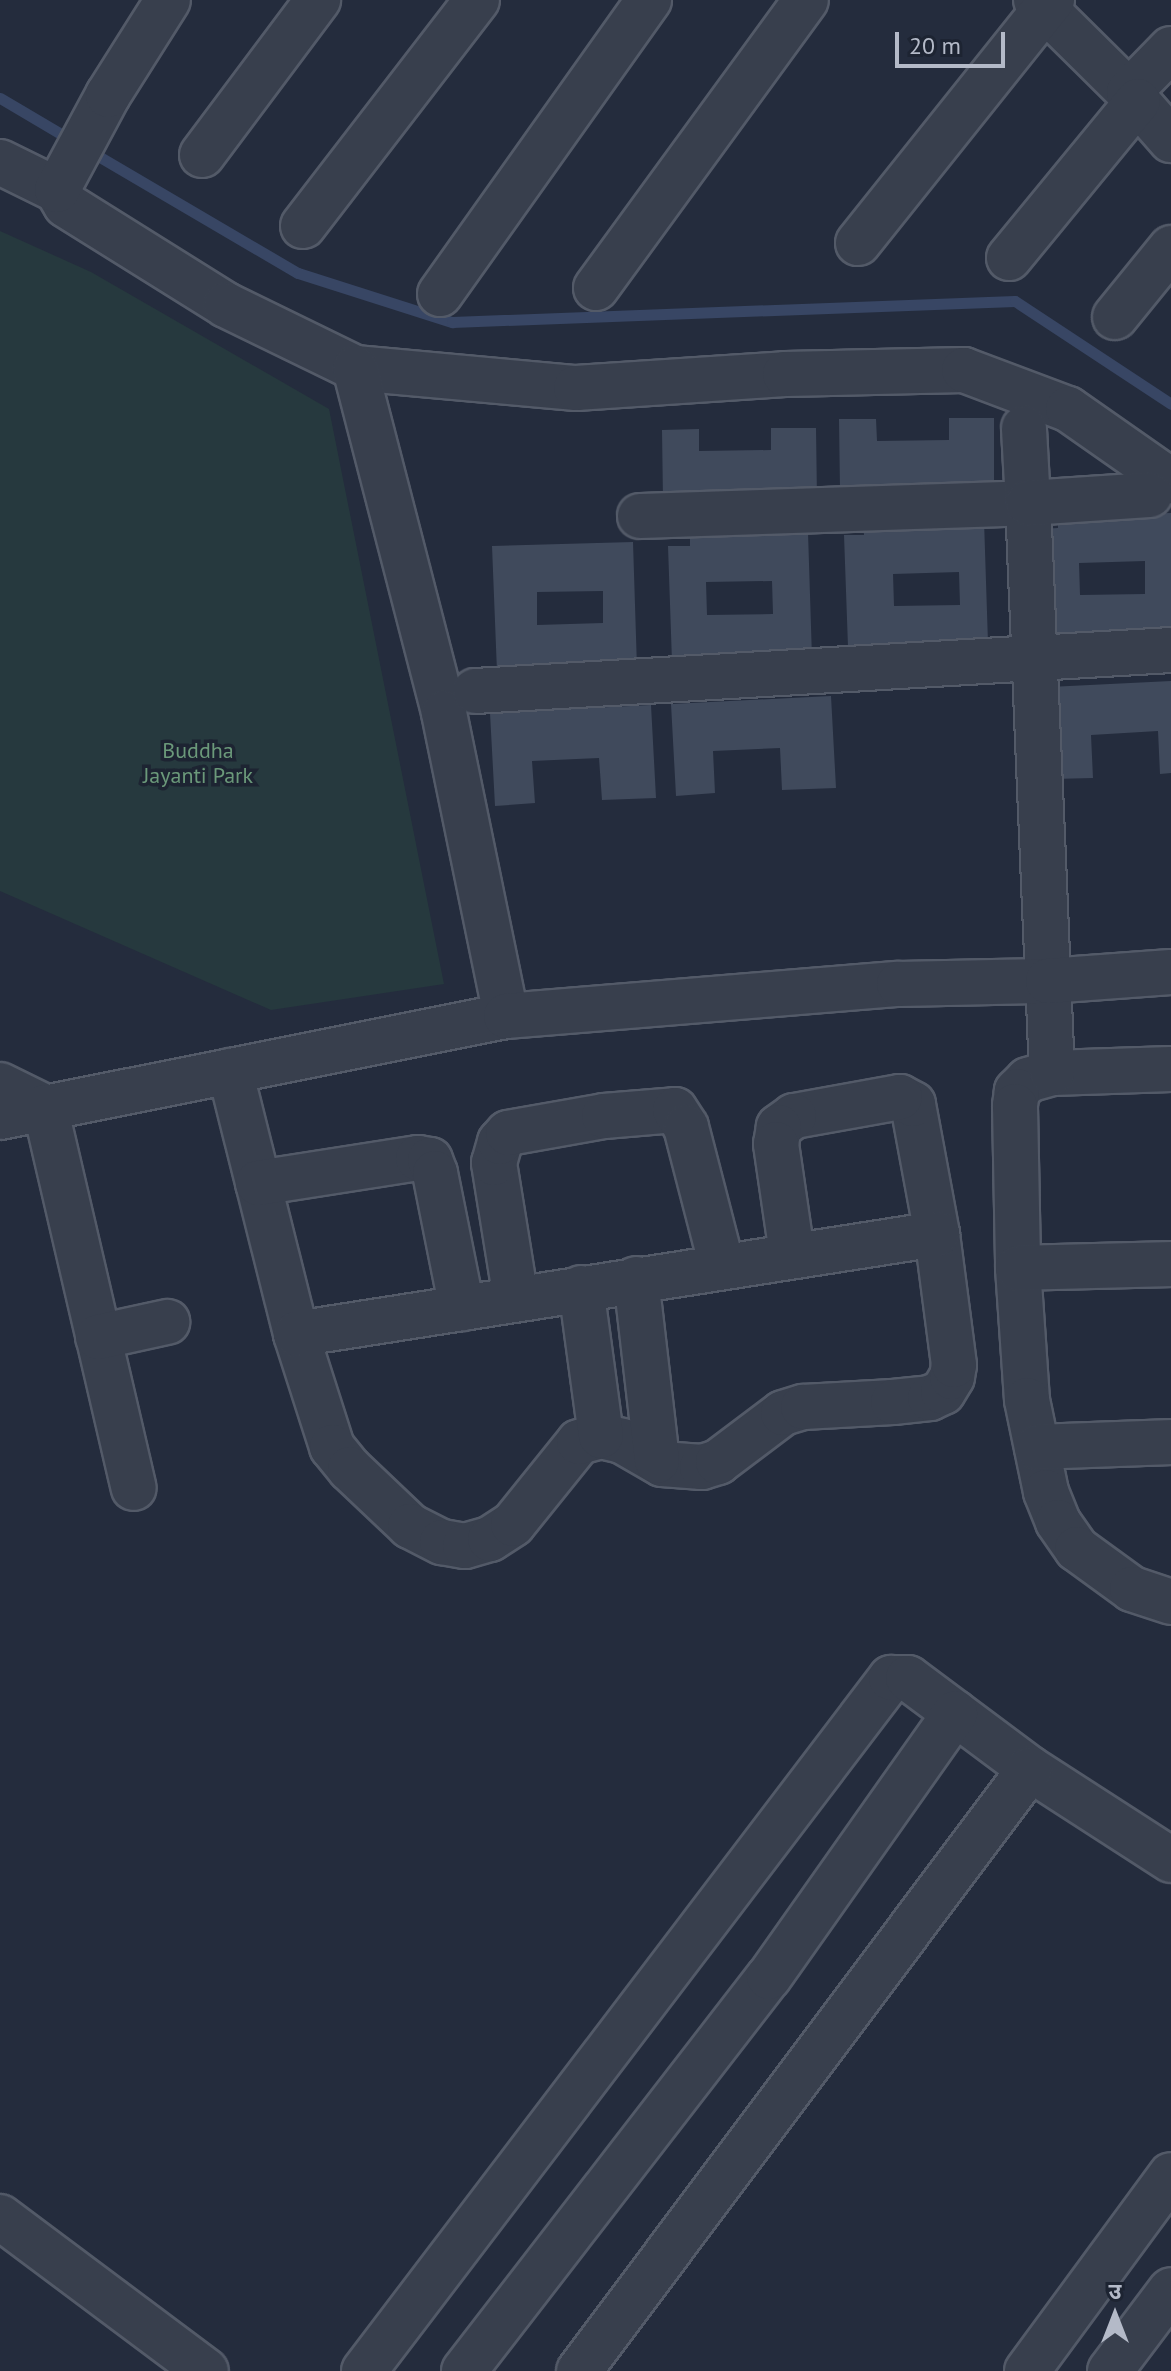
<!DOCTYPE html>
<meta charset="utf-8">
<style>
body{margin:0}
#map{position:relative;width:1171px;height:2371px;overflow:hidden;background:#242c3d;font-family:"PT Sans","Noto Sans Devanagari",sans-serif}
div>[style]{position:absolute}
.green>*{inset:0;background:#26393e}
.stream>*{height:11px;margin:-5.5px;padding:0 5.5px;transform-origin:5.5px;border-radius:5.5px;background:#384664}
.building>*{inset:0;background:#404a5c}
.roads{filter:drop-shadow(2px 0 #535a68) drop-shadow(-2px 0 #535a68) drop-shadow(0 2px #535a68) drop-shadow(0 -2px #535a68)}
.minor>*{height:44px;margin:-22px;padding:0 22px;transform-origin:22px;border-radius:22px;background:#383f4d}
span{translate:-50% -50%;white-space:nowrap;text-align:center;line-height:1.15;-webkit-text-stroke:7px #1d2432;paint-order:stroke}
.park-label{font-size:22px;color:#6b997a}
.north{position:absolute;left:1075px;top:2275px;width:80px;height:80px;-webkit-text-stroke:6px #1d2432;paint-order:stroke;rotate:0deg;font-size:22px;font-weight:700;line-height:32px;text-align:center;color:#b4bac8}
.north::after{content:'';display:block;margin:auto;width:28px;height:36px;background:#b4bac8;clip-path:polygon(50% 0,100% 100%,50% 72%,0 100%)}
.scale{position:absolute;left:895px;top:32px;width:110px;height:36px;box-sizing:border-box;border:4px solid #b4bac8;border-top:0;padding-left:10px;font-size:24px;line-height:28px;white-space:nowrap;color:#b4bac8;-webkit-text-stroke:6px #1d2432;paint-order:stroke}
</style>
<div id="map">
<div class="green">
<i style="clip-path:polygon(0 231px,91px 272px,329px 409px,444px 984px,271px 1010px,0 891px)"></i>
</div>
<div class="stream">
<i style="left:0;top:98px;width:85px;rotate:30.5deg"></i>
<i style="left:88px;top:150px;width:243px;rotate:30.4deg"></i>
<i style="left:298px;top:273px;width:162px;rotate:17.7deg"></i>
<i style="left:452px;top:322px;width:563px;rotate:-2.14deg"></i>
<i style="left:1015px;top:301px;width:187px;rotate:33.4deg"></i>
</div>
<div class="building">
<i style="clip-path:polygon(949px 418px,994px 418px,994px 489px,840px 490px,839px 419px,876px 419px,877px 441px,949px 440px)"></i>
<i style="clip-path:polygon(771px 428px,816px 428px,817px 499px,663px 501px,662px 430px,699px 429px,699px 451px,771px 450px)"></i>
<i style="clip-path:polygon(evenodd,1171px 513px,1171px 638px,1043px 643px,1040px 529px,1058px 528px,1058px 516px,1171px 513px,1145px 561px,1145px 594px,1080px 595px,1079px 563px,1145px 561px)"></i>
<i style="clip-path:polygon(evenodd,984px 520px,988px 643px,848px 647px,844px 535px,864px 535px,863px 523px,984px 520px,959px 572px,960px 605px,894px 606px,893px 574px,959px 572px)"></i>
<i style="clip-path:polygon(evenodd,808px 532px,812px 658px,672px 662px,668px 546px,690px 546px,690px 536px,808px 532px,772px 581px,773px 614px,707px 615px,706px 582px,772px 581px)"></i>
<i style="clip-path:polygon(evenodd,633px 542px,637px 668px,497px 672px,492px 546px,633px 542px,603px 591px,603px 623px,537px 625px,537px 592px,603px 591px)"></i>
<i style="clip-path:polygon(1171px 681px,1171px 773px,1160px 774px,1158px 731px,1091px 735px,1093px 778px,1053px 779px,1049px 687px)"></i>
<i style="clip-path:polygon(831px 696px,836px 788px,782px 790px,780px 748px,713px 751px,715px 793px,676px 796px,671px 704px)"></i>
<i style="clip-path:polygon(651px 705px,656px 798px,602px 800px,599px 758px,532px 761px,535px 803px,495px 806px,490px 713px)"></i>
</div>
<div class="roads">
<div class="minor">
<i style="left:1036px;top:0;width:131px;rotate:44.7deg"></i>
<i style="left:1129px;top:92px;width:64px;rotate:48.8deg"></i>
<i style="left:1129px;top:92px;width:60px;rotate:-45.7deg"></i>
<i style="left:202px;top:155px;width:194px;rotate:-53.2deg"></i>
<i style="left:0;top:162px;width:64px;rotate:26.2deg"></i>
<i style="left:57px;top:190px;width:17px;rotate:59deg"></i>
<i style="left:66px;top:205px;width:189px;rotate:32deg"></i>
<i style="left:226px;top:305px;width:144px;rotate:26deg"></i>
<i style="left:355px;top:368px;width:222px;rotate:5.2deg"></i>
<i style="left:576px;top:388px;width:209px;rotate:-3.8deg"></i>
<i style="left:785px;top:374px;width:179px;rotate:-1.3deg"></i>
<i style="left:964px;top:370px;width:111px;rotate:20.6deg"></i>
<i style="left:1068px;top:409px;width:126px;rotate:35deg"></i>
<i style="left:57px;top:190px;width:108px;rotate:-61.8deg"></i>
<i style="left:108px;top:95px;width:112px;rotate:-57.7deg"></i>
<i style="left:303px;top:226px;width:285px;rotate:-52.4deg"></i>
<i style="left:858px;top:243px;width:311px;rotate:-51.4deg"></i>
<i style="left:1009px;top:258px;width:203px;rotate:-50.6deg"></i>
<i style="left:596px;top:288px;width:356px;rotate:-53.9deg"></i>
<i style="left:440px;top:294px;width:361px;rotate:-54.6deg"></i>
<i style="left:1115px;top:317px;width:89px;rotate:-50.9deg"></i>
<i style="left:355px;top:368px;width:356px;rotate:75.5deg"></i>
<i style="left:444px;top:713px;width:309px;rotate:78.4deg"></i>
<i style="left:640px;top:516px;width:388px;rotate:-1.9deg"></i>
<i style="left:1028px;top:503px;width:75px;rotate:-93.1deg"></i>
<i style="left:475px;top:691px;width:697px;rotate:-3.37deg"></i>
<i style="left:1171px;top:1069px;width:119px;rotate:178.1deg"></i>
<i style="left:1052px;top:1073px;width:25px;rotate:164deg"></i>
<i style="left:1028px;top:1080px;width:16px;rotate:135deg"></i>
<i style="left:1017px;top:1091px;width:15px;rotate:98deg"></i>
<i style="left:1015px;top:1106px;width:162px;rotate:88.9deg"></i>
<i style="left:1018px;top:1268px;width:132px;rotate:86.1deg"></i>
<i style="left:1027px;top:1400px;width:94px;rotate:78.3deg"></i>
<i style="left:1046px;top:1492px;width:32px;rotate:68deg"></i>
<i style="left:1058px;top:1522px;width:33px;rotate:55deg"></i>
<i style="left:1077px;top:1549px;width:68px;rotate:36deg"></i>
<i style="left:1132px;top:1589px;width:41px;rotate:18.4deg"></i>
<i style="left:230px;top:1071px;width:271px;rotate:75.9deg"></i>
<i style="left:296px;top:1334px;width:119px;rotate:72.3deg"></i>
<i style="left:332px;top:1447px;width:28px;rotate:51deg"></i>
<i style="left:350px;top:1469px;width:83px;rotate:43.5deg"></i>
<i style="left:410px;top:1526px;width:36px;rotate:27deg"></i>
<i style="left:442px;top:1542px;width:23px;rotate:10deg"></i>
<i style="left:465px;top:1546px;width:26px;rotate:-16deg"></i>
<i style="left:490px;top:1539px;width:27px;rotate:-33deg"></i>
<i style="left:513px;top:1524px;width:105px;rotate:-51.2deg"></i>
<i style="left:579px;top:1442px;width:23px;rotate:-15deg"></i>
<i style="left:601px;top:1436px;width:22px;rotate:13deg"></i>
<i style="left:622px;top:1441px;width:46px;rotate:29.9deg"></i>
<i style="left:662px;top:1464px;width:40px;rotate:4.3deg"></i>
<i style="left:702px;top:1467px;width:17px;rotate:-17deg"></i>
<i style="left:718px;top:1462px;width:81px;rotate:-37deg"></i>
<i style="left:783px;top:1413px;width:21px;rotate:-17deg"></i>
<i style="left:803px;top:1407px;width:90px;rotate:-3.2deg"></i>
<i style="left:893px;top:1402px;width:37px;rotate:-6deg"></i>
<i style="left:930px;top:1398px;width:14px;rotate:-25deg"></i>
<i style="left:943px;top:1392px;width:17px;rotate:-59deg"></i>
<i style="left:952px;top:1377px;width:12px;rotate:-81deg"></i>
<i style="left:954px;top:1365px;width:132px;rotate:-97.4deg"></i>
<i style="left:937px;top:1234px;width:132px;rotate:-100.5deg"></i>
<i style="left:913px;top:1104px;width:15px;rotate:-152deg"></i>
<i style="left:900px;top:1097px;width:108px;rotate:169.8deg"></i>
<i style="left:794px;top:1116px;width:19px;rotate:144deg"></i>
<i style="left:779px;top:1127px;width:17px;rotate:100deg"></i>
<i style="left:776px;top:1144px;width:111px;rotate:81.7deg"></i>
<i style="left:1052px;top:1073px;width:571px;rotate:-92.41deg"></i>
<i style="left:1028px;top:503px;width:122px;rotate:-3.8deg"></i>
<i style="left:0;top:1085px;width:50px;rotate:26.1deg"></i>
<i style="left:45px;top:1107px;width:391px;rotate:76.9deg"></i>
<i style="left:0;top:1117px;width:516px;rotate:-11.29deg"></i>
<i style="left:506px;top:1016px;width:394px;rotate:-4.7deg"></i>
<i style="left:899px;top:984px;width:149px;rotate:-1.2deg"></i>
<i style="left:1048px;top:981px;width:123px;rotate:-4.2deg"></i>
<i style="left:258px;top:1183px;width:162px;rotate:-8.9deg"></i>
<i style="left:418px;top:1158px;width:12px;rotate:9deg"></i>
<i style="left:430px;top:1160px;width:14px;rotate:69deg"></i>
<i style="left:435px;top:1173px;width:138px;rotate:78.7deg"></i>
<i style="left:1018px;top:1268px;width:153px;rotate:-1.5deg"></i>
<i style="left:636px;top:1279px;width:183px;rotate:83.4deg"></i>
<i style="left:581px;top:1288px;width:149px;rotate:82.3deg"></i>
<i style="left:516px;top:1299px;width:138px;rotate:-99.2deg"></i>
<i style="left:494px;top:1163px;width:22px;rotate:-74deg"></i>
<i style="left:500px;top:1142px;width:12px;rotate:-48deg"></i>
<i style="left:508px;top:1133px;width:97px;rotate:-10deg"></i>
<i style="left:604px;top:1116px;width:71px;rotate:-4.8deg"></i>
<i style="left:675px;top:1110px;width:20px;rotate:57deg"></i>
<i style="left:686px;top:1127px;width:144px;rotate:75.5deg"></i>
<i style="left:296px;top:1334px;width:649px;rotate:-8.87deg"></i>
<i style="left:98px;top:1337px;width:71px;rotate:-12.3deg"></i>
<i style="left:1037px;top:1447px;width:134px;rotate:-2.1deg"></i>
<i style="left:0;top:2217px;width:257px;rotate:36.8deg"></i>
<i style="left:364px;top:2371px;width:871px;rotate:-52.75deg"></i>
<i style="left:891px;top:1678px;width:17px"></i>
<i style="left:908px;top:1678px;width:152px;rotate:36.7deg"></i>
<i style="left:1030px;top:1769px;width:168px;rotate:32.8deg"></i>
<i style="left:464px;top:2371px;width:498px;rotate:-52.3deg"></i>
<i style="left:769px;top:1977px;width:323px;rotate:-54.8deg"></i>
<i style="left:579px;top:2371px;width:752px;rotate:-53.16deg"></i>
<i style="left:1027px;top:2371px;width:243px;rotate:-53.7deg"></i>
<i style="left:1110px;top:2371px;width:101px;rotate:-53deg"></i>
</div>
</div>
<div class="park-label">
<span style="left:198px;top:763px">Buddha<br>Jayanti Park</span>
</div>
<div class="north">उ</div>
<div class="scale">20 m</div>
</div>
